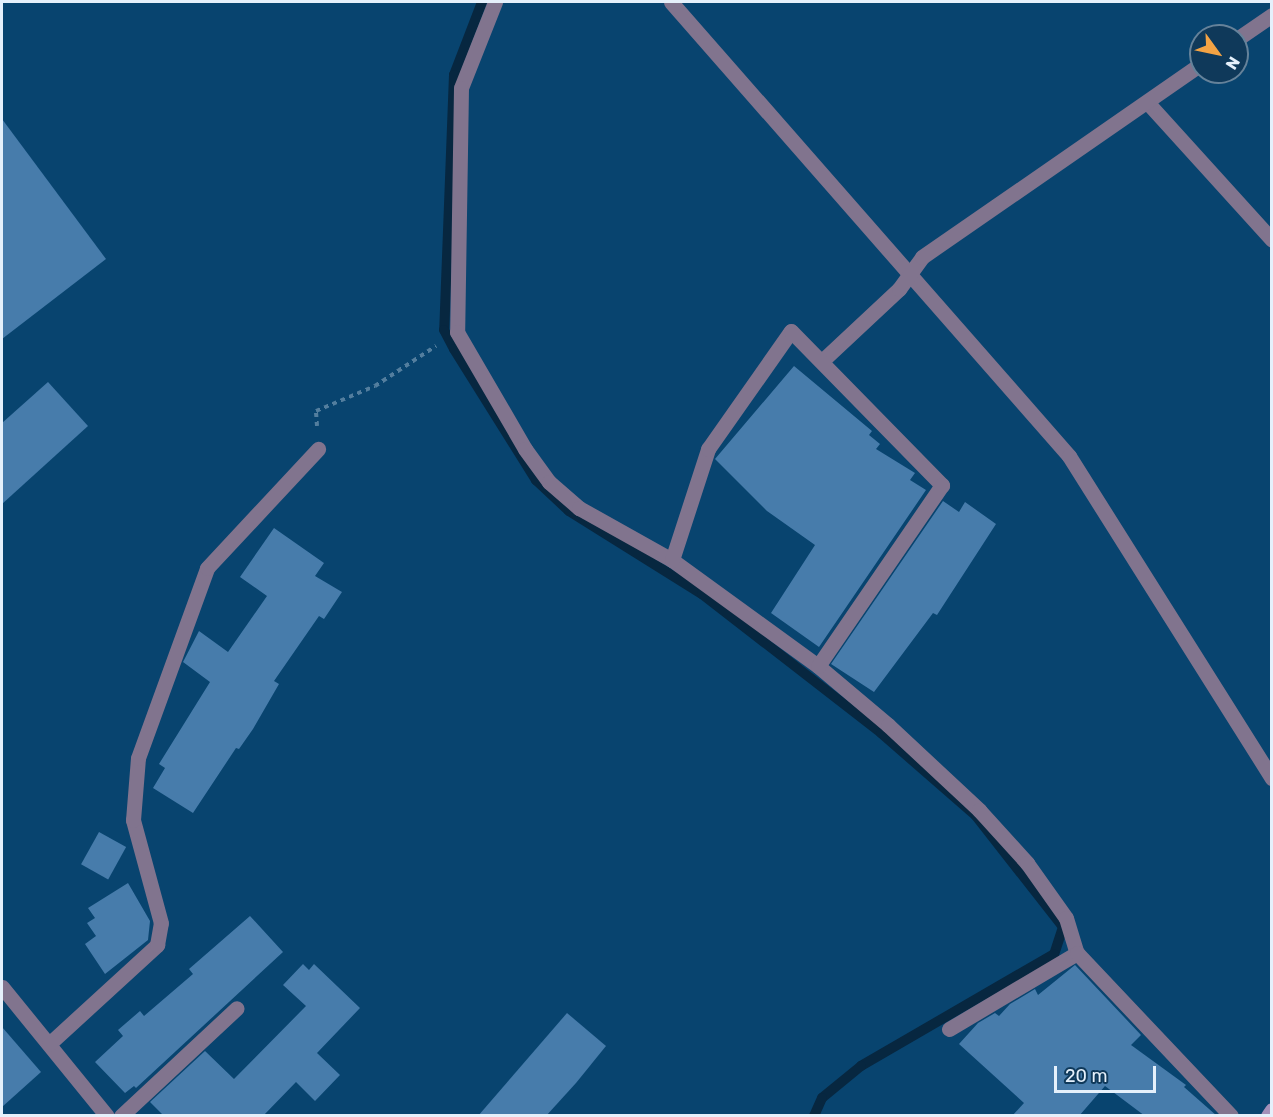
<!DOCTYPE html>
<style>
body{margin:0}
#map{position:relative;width:1273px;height:1117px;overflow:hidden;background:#08446f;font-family:Rubik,sans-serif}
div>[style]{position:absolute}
.stream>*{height:10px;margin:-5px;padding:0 5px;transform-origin:5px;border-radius:5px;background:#072740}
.building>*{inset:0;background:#477cab;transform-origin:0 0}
.path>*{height:4px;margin-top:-2px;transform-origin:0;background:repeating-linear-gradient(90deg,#537e9e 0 4.5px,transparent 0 9px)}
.street>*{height:15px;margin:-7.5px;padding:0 7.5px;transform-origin:7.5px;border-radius:7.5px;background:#81748e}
.secondary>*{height:15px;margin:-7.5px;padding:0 7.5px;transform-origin:7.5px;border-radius:7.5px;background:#a490b9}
span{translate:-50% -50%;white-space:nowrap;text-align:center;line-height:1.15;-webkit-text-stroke:5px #0f395a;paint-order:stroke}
.frame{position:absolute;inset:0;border:3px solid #e5f0fb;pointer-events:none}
.north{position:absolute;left:1189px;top:24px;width:60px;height:60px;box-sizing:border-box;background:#0f395a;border:2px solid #65829a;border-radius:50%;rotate:123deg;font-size:16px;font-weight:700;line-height:24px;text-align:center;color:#e5f0fb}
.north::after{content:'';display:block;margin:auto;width:21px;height:27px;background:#f4a344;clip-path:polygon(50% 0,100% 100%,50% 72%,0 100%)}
.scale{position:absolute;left:1054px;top:1066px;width:102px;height:27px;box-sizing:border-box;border:3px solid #e5f0fb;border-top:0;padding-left:8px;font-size:18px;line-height:21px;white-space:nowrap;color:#e5f0fb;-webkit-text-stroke:4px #0f395a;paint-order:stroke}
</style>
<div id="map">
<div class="stream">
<i style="left:482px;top:2px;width:78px;rotate:111deg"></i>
<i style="left:454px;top:75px;width:255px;rotate:92.2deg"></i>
<i style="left:444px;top:330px;width:21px;rotate:62deg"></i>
<i style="left:454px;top:349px;width:155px;rotate:58deg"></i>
<i style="left:536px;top:480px;width:45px;rotate:43.2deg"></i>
<i style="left:569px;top:511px;width:157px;rotate:32deg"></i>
<i style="left:702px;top:594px;width:227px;rotate:37.8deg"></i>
<i style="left:881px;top:733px;width:126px;rotate:41.1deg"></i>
<i style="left:976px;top:816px;width:141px;rotate:51.9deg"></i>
<i style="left:1063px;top:927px;width:28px;rotate:108deg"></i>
<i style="left:1054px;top:954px;width:223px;rotate:149.9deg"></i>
<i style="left:861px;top:1066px;width:50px;rotate:140.6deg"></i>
<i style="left:822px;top:1098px;width:20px;rotate:114deg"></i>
</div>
<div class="building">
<i style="clip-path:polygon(2px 119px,106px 259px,2px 339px)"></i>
<i style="clip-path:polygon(794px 366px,872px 431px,869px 435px,880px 444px,876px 449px,915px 473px,910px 480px,926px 490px,819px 647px,771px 613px,815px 545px,767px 511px,715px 459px)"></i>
<i style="clip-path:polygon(48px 382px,88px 426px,2px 504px,2px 423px)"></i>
<i style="clip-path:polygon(943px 501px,959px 512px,965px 502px,996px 524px,937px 615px,933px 613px,874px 692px,831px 664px)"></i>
<i style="clip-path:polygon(274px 528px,324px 563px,315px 576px,342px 592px,324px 619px,319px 616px,274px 681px,279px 684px,253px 729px,239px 749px,236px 748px,193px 813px,153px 788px,165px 768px,159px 764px,210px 682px,183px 662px,199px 631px,228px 652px,267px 596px,240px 577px)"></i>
<i style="left:99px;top:832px;width:31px;height:37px;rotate:29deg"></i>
<i style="clip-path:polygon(128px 883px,150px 921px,148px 940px,105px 974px,85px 944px,96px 936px,87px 923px,95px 918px,88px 908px)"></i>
<i style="clip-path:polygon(250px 916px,283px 952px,136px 1088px,134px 1086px,125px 1093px,95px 1062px,123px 1036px,118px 1030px,140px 1011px,144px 1016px,193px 974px,189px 969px)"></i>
<i style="clip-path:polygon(303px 964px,309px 970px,314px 964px,360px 1008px,317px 1053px,340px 1075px,315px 1101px,296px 1082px,263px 1116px,164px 1116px,150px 1102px,205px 1051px,234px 1079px,306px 1006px,283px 985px)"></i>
<i style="clip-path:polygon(1075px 965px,1141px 1035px,1131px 1045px,1186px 1085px,1184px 1087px,1217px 1116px,1145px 1116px,1105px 1086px,1079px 1116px,1012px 1116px,1024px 1103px,959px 1044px,978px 1023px,995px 1013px,999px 1016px,1010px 1004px,1035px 989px,1038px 995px)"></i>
<i style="clip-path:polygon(567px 1013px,606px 1046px,576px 1083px,546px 1116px,478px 1116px)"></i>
<i style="clip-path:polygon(2px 1027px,41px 1072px,2px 1107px)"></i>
</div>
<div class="path">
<i style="left:317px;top:426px;width:15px;rotate:-94deg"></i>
<i style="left:316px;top:411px;width:64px;rotate:-23deg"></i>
<i style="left:375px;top:386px;width:73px;rotate:-33.3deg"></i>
</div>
<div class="street">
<i style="left:495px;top:2px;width:92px;rotate:111.6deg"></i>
<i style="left:461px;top:88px;width:244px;rotate:90.9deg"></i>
<i style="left:457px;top:332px;width:135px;rotate:59.8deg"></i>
<i style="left:525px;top:449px;width:41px;rotate:54deg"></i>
<i style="left:549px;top:482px;width:40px;rotate:41deg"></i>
<i style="left:579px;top:508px;width:107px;rotate:29.2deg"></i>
<i style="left:672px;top:560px;width:180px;rotate:36deg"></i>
<i style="left:818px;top:666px;width:92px;rotate:40.1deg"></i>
<i style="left:888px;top:725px;width:125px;rotate:43deg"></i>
<i style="left:979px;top:810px;width:72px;rotate:47.8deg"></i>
<i style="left:1027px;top:863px;width:67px;rotate:54.7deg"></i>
<i style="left:1066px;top:918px;width:37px;rotate:73deg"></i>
<i style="left:671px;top:2px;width:604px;rotate:48.76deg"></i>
<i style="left:1069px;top:456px;width:381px;rotate:57.8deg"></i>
<i style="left:1237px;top:39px;width:42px;rotate:-34.4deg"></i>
<i style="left:1147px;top:102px;width:186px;rotate:47.8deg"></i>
<i style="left:823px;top:360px;width:104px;rotate:-43.1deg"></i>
<i style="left:899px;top:289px;width:39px;rotate:-54deg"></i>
<i style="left:922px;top:257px;width:339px;rotate:-34.7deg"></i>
<i style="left:672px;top:560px;width:117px;rotate:-72deg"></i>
<i style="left:708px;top:449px;width:144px;rotate:-54.9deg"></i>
<i style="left:791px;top:331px;width:216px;rotate:45.6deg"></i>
<i style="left:942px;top:485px;width:219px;rotate:124.4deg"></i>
<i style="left:2px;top:987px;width:166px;rotate:50.9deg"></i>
<i style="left:949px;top:1029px;width:149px;rotate:-30.7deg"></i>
<i style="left:1077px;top:953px;width:224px;rotate:46.6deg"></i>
<i style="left:49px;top:1044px;width:147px;rotate:-42.5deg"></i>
<i style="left:157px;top:945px;width:22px;rotate:-80deg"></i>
<i style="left:161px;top:923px;width:107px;rotate:-105.2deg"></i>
<i style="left:133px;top:820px;width:62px;rotate:-85.4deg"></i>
<i style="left:138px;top:758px;width:202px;rotate:-70deg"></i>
<i style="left:207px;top:568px;width:163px;rotate:-47deg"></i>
<i style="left:121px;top:1116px;width:158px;rotate:-43deg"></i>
</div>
<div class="secondary">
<i style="left:1268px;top:1116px;width:7px;rotate:-56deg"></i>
</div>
<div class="frame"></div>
<div class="north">N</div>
<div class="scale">20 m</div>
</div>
